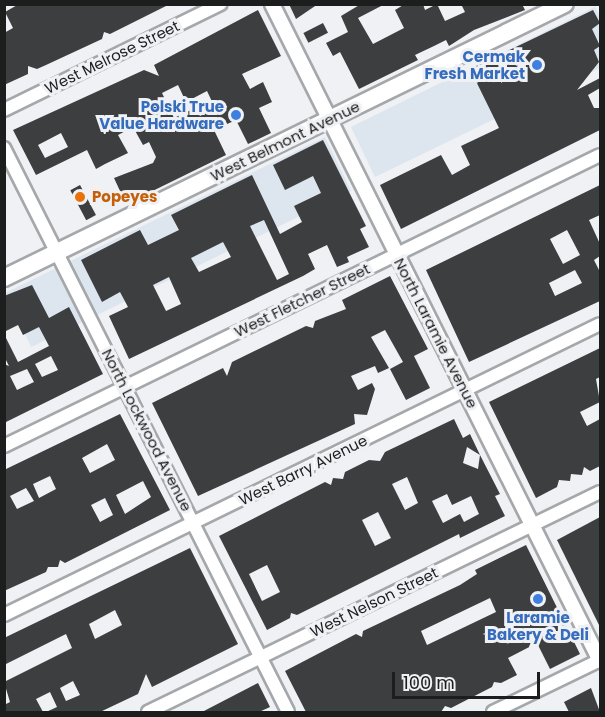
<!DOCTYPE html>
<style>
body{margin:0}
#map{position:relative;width:605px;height:717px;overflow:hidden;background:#eff1f4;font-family:Poppins,sans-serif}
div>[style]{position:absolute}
.built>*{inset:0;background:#dde5ee;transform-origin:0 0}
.building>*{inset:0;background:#3c3e40;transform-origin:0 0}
.roads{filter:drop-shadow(2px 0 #a5a8aa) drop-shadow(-2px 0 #a5a8aa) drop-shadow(0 2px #a5a8aa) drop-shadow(0 -2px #a5a8aa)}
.minor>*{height:12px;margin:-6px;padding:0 6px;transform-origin:6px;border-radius:6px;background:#fff}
.tertiary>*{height:14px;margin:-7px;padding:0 7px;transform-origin:7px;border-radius:7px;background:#fff}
.secondary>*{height:16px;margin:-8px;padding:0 8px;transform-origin:8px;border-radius:8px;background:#fff}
.dots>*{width:16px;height:16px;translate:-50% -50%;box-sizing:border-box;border:3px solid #eff1f4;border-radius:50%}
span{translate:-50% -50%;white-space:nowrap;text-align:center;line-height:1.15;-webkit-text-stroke:6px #eff1f4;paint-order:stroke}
.shop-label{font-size:15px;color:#366cbe;font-weight:700}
.right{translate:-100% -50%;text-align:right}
.street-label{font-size:15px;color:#1c1d1d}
.food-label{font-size:15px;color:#c56008;font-weight:700}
.left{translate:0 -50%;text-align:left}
.frame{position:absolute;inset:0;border:6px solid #1c1d1d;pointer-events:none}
.scale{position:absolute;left:392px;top:672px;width:148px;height:27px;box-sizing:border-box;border:3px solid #1c1d1d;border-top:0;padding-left:8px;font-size:18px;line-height:21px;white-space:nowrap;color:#1c1d1d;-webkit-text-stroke:4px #eff1f4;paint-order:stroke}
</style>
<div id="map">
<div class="built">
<i style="clip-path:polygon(595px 7px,600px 17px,600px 68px,375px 177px,351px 127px)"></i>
<i style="left:325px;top:137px;width:60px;height:356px;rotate:64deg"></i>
</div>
<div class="building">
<i style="clip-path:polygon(19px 4px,170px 4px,110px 34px,104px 32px,102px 39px,46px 65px,37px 69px,28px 66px,28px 74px,4px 85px,4px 33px,13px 28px,5px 12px)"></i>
<i style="clip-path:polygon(289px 4px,318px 4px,296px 19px)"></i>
<i style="clip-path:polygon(361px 4px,385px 4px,358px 18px,373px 44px,404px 28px,395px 10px,405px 4px,423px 4px,425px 10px,437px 4px,445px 21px,465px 12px,461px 4px,522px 4px,525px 10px,474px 30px,449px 46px,446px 40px,434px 46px,415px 55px,418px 60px,359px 89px,340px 52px,333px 56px,326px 43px,348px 32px,341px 16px)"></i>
<i style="clip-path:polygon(evenodd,258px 10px,281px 56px,242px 74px,250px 89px,263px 82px,272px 102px,259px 108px,271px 133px,248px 144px,236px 120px,214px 130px,226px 155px,126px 204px,114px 178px,153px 163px,156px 157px,149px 142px,143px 145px,133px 127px,118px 135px,128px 153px,105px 164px,96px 169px,87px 150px,36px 175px,13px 130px,144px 70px,159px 76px,154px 65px,258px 10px,178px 85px,186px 102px,207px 91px,215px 108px,200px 116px,195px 108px,174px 118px,162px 93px,178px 85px,258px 10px,61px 133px,68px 147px,45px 158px,38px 145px,61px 133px)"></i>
<i style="clip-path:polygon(593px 10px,600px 23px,592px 29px,600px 46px,594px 50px,599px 62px,577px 90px,600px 78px,600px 88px,588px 95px,594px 108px,600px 108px,600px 130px,401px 229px,380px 185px,441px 155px,452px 175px,470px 165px,461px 146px,499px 128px,470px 69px)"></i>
<i style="left:323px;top:23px;width:11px;height:22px;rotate:63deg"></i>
<i style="clip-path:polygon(evenodd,323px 140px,366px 226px,360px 229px,369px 247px,347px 257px,349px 262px,337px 267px,327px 245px,308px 254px,315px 269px,303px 276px,129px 359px,109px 316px,128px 307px,120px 292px,102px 302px,81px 260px,140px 230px,148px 245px,179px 230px,171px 215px,252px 175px,280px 234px,302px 222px,294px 206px,321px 193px,313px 176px,285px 190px,273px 165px,323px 140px,264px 220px,289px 274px,277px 280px,250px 226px,264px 220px,323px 140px,223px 242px,231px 257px,199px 272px,191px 258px,223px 242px,323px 140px,169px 277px,181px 304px,166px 311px,153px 285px,169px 277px)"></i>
<i style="left:80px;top:185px;width:34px;height:11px;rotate:62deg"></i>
<i style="clip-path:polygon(evenodd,600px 185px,600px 215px,589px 220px,600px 244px,600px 256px,594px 260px,600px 272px,600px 301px,469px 362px,426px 270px,600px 185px,567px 230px,580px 255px,563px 264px,550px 239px,567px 230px,600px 185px,575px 270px,582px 283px,555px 296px,549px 283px,575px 270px)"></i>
<i style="clip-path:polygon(390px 276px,428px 349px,414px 356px,430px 388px,406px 400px,390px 369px,403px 362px,385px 330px,371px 337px,389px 368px,378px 373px,375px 366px,351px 376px,358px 390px,372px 383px,375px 389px,367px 415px,354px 414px,355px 424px,198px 496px,152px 403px,223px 368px,227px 376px,232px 362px,306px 326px,313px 328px,315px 321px,346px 309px,342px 300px)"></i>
<i style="clip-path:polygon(evenodd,32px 285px,49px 318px,69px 307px,103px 374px,4px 423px,4px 364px,9px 366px,4px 356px,4px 334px,18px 362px,49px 346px,39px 327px,23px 335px,18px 325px,4px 332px,4px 296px,32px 285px,51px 356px,58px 370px,42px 377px,35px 364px,51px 356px,32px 285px,27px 369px,34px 382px,17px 390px,10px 376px,27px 369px)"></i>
<i style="clip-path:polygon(600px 348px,600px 377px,596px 379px,600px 402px,580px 412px,587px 426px,600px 419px,600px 466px,590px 471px,584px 467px,582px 475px,571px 474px,570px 481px,559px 480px,557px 487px,536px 498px,489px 402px)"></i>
<i style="clip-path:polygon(evenodd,120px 414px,170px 510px,65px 563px,60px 560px,58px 567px,48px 567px,46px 572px,4px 591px,4px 470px,120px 414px,107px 444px,115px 460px,90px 473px,82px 458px,107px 444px,120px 414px,50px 476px,56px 489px,39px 498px,33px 484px,50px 476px,120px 414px,143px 481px,151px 497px,125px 514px,116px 495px,143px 481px,120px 414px,26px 488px,34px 501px,17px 509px,10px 496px,26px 488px,120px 414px,105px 498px,113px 515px,100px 522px,91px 505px,105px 498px)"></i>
<i style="clip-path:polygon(evenodd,454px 419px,463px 438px,470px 434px,480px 455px,467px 447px,463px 463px,478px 469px,480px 455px,500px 494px,495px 496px,505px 516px,460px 538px,459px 534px,297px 615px,291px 613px,290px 618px,267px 630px,219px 536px,325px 482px,331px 485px,333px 478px,343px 479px,345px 472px,369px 460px,380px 461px,385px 452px,454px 419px,407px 477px,418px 503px,405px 510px,392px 484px,407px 477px,454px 419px,447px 494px,452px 505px,471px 496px,479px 514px,464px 522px,460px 514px,443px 523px,432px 501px,447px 494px,454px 419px,378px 512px,391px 538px,375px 546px,362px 520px,378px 512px,454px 419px,267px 565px,280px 592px,262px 601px,249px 574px,267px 565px)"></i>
<i style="clip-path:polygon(600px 517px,600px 627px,557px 540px)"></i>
<i style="clip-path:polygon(evenodd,526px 545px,580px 654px,550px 669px,537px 643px,508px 658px,517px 675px,501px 683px,494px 682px,492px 687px,451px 708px,445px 706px,441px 712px,306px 712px,285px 671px,356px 634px,362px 637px,363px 631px,460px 585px,477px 574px,475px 570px,526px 545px,490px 598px,496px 612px,427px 645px,421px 631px,490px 598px)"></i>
<i style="clip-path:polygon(evenodd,190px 548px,238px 644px,152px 687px,146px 674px,138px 694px,100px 712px,46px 712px,57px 707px,50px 692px,36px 699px,43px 712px,4px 712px,4px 705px,10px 702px,4px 682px,72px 648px,66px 634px,4px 665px,4px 638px,190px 548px,115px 610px,122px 625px,95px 639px,89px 624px,115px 610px,190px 548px,73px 681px,80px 695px,66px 701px,60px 688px,73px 681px)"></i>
<i style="clip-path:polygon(258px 683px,270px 707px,259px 712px,202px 712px)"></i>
<i style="clip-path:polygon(591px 688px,600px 712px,569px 712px,564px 702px)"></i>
</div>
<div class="roads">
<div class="minor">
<i style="left:4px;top:110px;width:241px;rotate:-26.1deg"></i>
<i style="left:4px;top:148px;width:631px;rotate:63.27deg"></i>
<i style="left:4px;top:446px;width:663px;rotate:-26.02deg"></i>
<i style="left:4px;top:615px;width:663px;rotate:-26.02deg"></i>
<i style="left:148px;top:712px;width:503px;rotate:-25.95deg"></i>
<i style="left:493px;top:712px;width:119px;rotate:-25.9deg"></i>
</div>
<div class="tertiary">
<i style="left:272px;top:4px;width:734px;rotate:63.47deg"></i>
</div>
<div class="secondary">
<i style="left:4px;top:278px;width:624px;rotate:-26.03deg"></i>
</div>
</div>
<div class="dots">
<i style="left:537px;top:65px;background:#3f7fe0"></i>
<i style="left:236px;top:115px;background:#3f7fe0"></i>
<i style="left:80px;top:197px;background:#e8710a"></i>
<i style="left:538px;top:599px;background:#3f7fe0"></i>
</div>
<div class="shop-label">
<span class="right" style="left:525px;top:65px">Cermak<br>Fresh Market</span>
<span class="right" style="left:224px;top:115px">Polski True<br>Value Hardware</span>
<span style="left:538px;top:626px">Laramie<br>Bakery &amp; Deli</span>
</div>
<div class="street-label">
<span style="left:112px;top:57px;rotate:-26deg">West Melrose Street</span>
<span style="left:285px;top:141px;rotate:-26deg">West Belmont Avenue</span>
<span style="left:302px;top:300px;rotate:-26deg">West Fletcher Street</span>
<span style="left:436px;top:333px;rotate:63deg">North Laramie Avenue</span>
<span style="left:147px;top:430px;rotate:63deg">North Lockwood Avenue</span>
<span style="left:303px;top:470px;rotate:-26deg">West Barry Avenue</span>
<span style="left:374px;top:602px;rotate:-26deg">West Nelson Street</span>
</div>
<div class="food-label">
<span class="left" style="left:92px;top:197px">Popeyes</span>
</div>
<div class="frame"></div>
<div class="scale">100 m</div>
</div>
